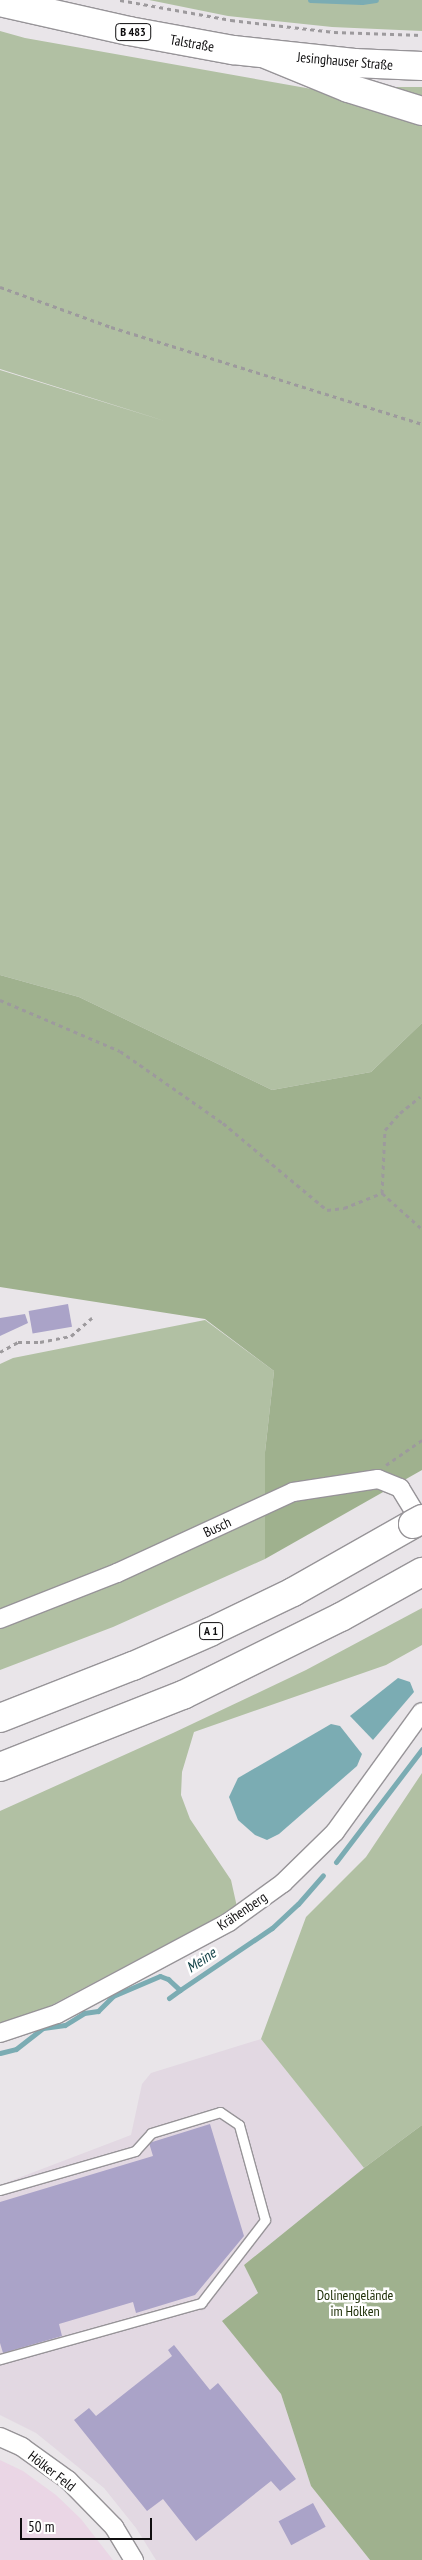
<!DOCTYPE html>
<meta charset="utf-8">
<style>
body{margin:0}
#map{position:relative;width:422px;height:2560px;overflow:hidden;background:#e9e5e9;font-family:"PT Sans Narrow",sans-serif}
div>[style]{position:absolute}
.commercial>*{inset:0;background:#ead6e5}
.built>*{inset:0;background:#e2d8e2}
.green>*{inset:0;background:#b1c0a3}
.forest>*{inset:0;background:#9fb18e}
.water>*{inset:0;background:#7bacb3}
.stream>*{height:5px;margin:-2.5px;padding:0 2.5px;transform-origin:2.5px;border-radius:2.5px;background:#7bacb3}
.building>*{inset:0;background:#aaa3c8;transform-origin:0 0}
.path>*{height:3px;margin-top:-1.5px;transform-origin:0;background:repeating-linear-gradient(90deg,#9d9a9d 0 4px,transparent 0 8px)}
.roads{filter:drop-shadow(1px 0 #979498) drop-shadow(-1px 0 #979498) drop-shadow(0 1px #979498) drop-shadow(0 -1px #979498)}
.lane>*{height:9px;margin:-4.5px;padding:0 4.5px;transform-origin:4.5px;border-radius:4.5px;background:#fff}
.street>*{height:18px;margin:-9px;padding:0 9px;transform-origin:9px;border-radius:9px;background:#fff}
.primary>*{height:28px;margin:-14px;padding:0 14px;transform-origin:14px;border-radius:14px;background:#fff}
.highway>*{height:28px;margin:-14px;padding:0 14px;transform-origin:14px;border-radius:14px;background:#fff}
.bridges{filter:drop-shadow(1px 0 #979498) drop-shadow(-1px 0 #979498) drop-shadow(0 1px #979498) drop-shadow(0 -1px #979498)}
.highway-bridge>*{height:28px;margin:-14px;padding:0 14px;transform-origin:14px;border-radius:14px;background:#fff}
span{translate:-50% -50%;white-space:nowrap;text-align:center;line-height:1.15;-webkit-text-stroke:5px #fff;paint-order:stroke}
.shield-label span{padding:1px 4px;background:#fff;border:1px solid;border-radius:4px;-webkit-text-stroke-width:0}
.shield-label{font-size:12px;color:#0f0e0f;font-weight:700}
.street-label{font-size:14px;color:#0f0e0f}
.park-label{font-size:14px;color:#203109}
.water-label{font-size:15px;color:#154349;font-style:italic}
.scale{position:absolute;left:20px;top:2518px;width:132px;height:22px;box-sizing:border-box;border:2px solid #0f0e0f;border-top:0;padding-left:6px;font-size:15px;line-height:18px;white-space:nowrap;color:#0f0e0f;-webkit-text-stroke:4px #fff;paint-order:stroke}
</style>
<div id="map">
<div class="commercial">
<i style="clip-path:polygon(0 2460px,23px 2471px,56px 2495px,81px 2519px,113px 2560px,0 2560px)"></i>
</div>
<div class="built">
<i style="clip-path:polygon(261px 2039px,364px 2168px,244px 2265px,258px 2293px,223px 2321px,281px 2394px,311px 2486px,370px 2560px,156px 2560px,136px 2528px,104px 2488px,36px 2433px,0 2415px,0 2185px,131px 2135px,142px 2084px,151px 2073px)"></i>
</div>
<div class="green">
<i style="clip-path:polygon(149px 0,422px 0,422px 31px,332px 27px,228px 16px)"></i>
<i style="clip-path:polygon(0 31px,25px 38px,323px 91px,422px 122px,422px 1023px,371px 1072px,272px 1090px,79px 997px,0 975px,0 370px,168px 422px,0 369px)"></i>
<i style="clip-path:polygon(391px 87px,422px 87px,422px 100px,391px 90px)"></i>
<i style="clip-path:polygon(205px 1320px,274px 1371px,265px 1452px,265px 1559px,113px 1627px,0 1670px,0 1364px,13px 1358px)"></i>
<i style="clip-path:polygon(422px 1608px,422px 1645px,386px 1665px,194px 1732px,182px 1772px,181px 1795px,190px 1819px,231px 1880px,237px 1907px,50px 2006px,0 2024px,0 1811px,173px 1733px,306px 1670px)"></i>
<i style="clip-path:polygon(422px 1773px,422px 2125px,364px 2168px,261px 2039px,306px 1917px,366px 1857px)"></i>
</div>
<div class="forest">
<i style="clip-path:polygon(0 975px,79px 997px,272px 1090px,371px 1072px,422px 1023px,422px 1470px,265px 1559px,265px 1452px,274px 1371px,205px 1319px,0 1287px)"></i>
<i style="clip-path:polygon(422px 2125px,422px 2560px,370px 2560px,311px 2486px,281px 2394px,222px 2321px,258px 2293px,244px 2265px,364px 2168px)"></i>
</div>
<div class="water">
<i style="clip-path:polygon(398px 1678px,410px 1682px,414px 1692px,373px 1740px,350px 1716px)"></i>
<i style="clip-path:polygon(331px 1724px,340px 1726px,362px 1754px,357px 1766px,279px 1834px,267px 1840px,255px 1835px,238px 1820px,229px 1797px,238px 1778px)"></i>
</div>
<div class="stream">
<i style="left:310px;top:0;width:52px;rotate:2.2deg"></i>
<i style="left:362px;top:2px;width:14px;rotate:-8deg"></i>
<i style="left:336px;top:1862px;width:142px;rotate:-52.7deg"></i>
<i style="left:169px;top:1998px;width:14px;rotate:-36deg"></i>
<i style="left:0;top:2053px;width:16px;rotate:-14deg"></i>
<i style="left:16px;top:2049px;width:34px;rotate:-38deg"></i>
<i style="left:43px;top:2028px;width:22px;rotate:-8deg"></i>
<i style="left:65px;top:2025px;width:22px;rotate:-32deg"></i>
<i style="left:84px;top:2013px;width:14px;rotate:-8deg"></i>
<i style="left:98px;top:2011px;width:21px;rotate:-45deg"></i>
<i style="left:113px;top:1996px;width:51px;rotate:-23.1deg"></i>
<i style="left:160px;top:1976px;width:9px;rotate:21deg"></i>
<i style="left:168px;top:1979px;width:16px;rotate:43deg"></i>
<i style="left:180px;top:1990px;width:111px;rotate:-34deg"></i>
<i style="left:272px;top:1928px;width:35px;rotate:-43deg"></i>
<i style="left:298px;top:1904px;width:38px;rotate:-49deg"></i>
</div>
<div class="building">
<i style="left:68px;top:1304px;width:23px;height:40px;rotate:80deg"></i>
<i style="clip-path:polygon(25px 1314px,28px 1323px,0 1336px,0 1318px)"></i>
<i style="clip-path:polygon(210px 2124px,244px 2236px,195px 2295px,136px 2313px,133px 2302px,59px 2324px,62px 2336px,3px 2353px,0 2343px,0 2202px,153px 2156px,149px 2143px)"></i>
<i style="clip-path:polygon(174px 2345px,210px 2390px,218px 2383px,296px 2479px,280px 2491px,271px 2481px,196px 2541px,163px 2499px,147px 2511px,74px 2420px,89px 2408px,96px 2416px,172px 2356px,168px 2350px)"></i>
<i style="left:313px;top:2503px;width:27px;height:39px;rotate:62deg"></i>
</div>
<div class="path">
<i style="left:120px;top:0;width:113px;rotate:10.2deg"></i>
<i style="left:231px;top:20px;width:104px;rotate:6.6deg"></i>
<i style="left:334px;top:32px;width:88px;rotate:2deg"></i>
<i style="left:0;top:287px;width:118px;rotate:19.8deg"></i>
<i style="left:111px;top:327px;width:326px;rotate:17.3deg"></i>
<i style="left:0;top:1000px;width:130px;rotate:23deg"></i>
<i style="left:120px;top:1051px;width:126px;rotate:35deg"></i>
<i style="left:223px;top:1123px;width:136px;rotate:39.9deg"></i>
<i style="left:327px;top:1210px;width:17px;rotate:-7deg"></i>
<i style="left:344px;top:1208px;width:41px;rotate:-21.5deg"></i>
<i style="left:382px;top:1193px;width:63px;rotate:-87.3deg"></i>
<i style="left:385px;top:1130px;width:23px;rotate:-49deg"></i>
<i style="left:400px;top:1113px;width:26px;rotate:-39deg"></i>
<i style="left:382px;top:1193px;width:54px;rotate:42deg"></i>
<i style="left:0;top:1352px;width:21px;rotate:-29deg"></i>
<i style="left:18px;top:1342px;width:22px"></i>
<i style="left:40px;top:1342px;width:32px;rotate:-11deg"></i>
<i style="left:71px;top:1336px;width:28px;rotate:-41deg"></i>
<i style="left:386px;top:1465px;width:44px;rotate:-34.8deg"></i>
</div>
<div class="roads">
<div class="lane">
<i style="left:0;top:2190px;width:141px;rotate:-16.1deg"></i>
<i style="left:135px;top:2151px;width:24px;rotate:-48deg"></i>
<i style="left:151px;top:2133px;width:72px;rotate:-16.9deg"></i>
<i style="left:220px;top:2112px;width:23px;rotate:34deg"></i>
<i style="left:239px;top:2125px;width:98px;rotate:74.7deg"></i>
<i style="left:265px;top:2220px;width:105px;rotate:127.6deg"></i>
<i style="left:201px;top:2303px;width:209px;rotate:164.4deg"></i>
</div>
<div class="street">
<i style="left:0;top:1619px;width:126px;rotate:-21.5deg"></i>
<i style="left:117px;top:1573px;width:194px;rotate:-24.7deg"></i>
<i style="left:293px;top:1492px;width:86px;rotate:-8.7deg"></i>
<i style="left:378px;top:1479px;width:24px;rotate:22deg"></i>
<i style="left:400px;top:1488px;width:42px;rotate:58.6deg"></i>
<i style="left:0;top:2033px;width:60px;rotate:-18.4deg"></i>
<i style="left:57px;top:2014px;width:195px;rotate:-28.1deg"></i>
<i style="left:229px;top:1922px;width:67px;rotate:-35.8deg"></i>
<i style="left:283px;top:1883px;width:73px;rotate:-44.4deg"></i>
<i style="left:335px;top:1832px;width:148px;rotate:-54.1deg"></i>
<i style="left:0;top:2437px;width:24px;rotate:24deg"></i>
<i style="left:22px;top:2447px;width:57px;rotate:35.7deg"></i>
<i style="left:68px;top:2480px;width:66px;rotate:45.6deg"></i>
<i style="left:114px;top:2527px;width:39px;rotate:59deg"></i>
</div>
<div class="primary">
<i style="left:0;top:2px;width:132px;rotate:12.7deg"></i>
<i style="left:129px;top:31px;width:106px;rotate:10.4deg"></i>
<i style="left:233px;top:50px;width:122px;rotate:6.1deg"></i>
<i style="left:354px;top:63px;width:68px;rotate:2.5deg"></i>
</div>
<div class="highway">
<i style="left:268px;top:55px;width:87px;rotate:22.4deg"></i>
<i style="left:348px;top:88px;width:77px;rotate:17.3deg"></i>
<i style="left:0;top:1718px;width:143px;rotate:-21.4deg"></i>
<i style="left:133px;top:1666px;width:84px;rotate:-23.8deg"></i>
<i style="left:210px;top:1632px;width:92px;rotate:-25.7deg"></i>
<i style="left:293px;top:1592px;width:138px;rotate:-29.5deg"></i>
<i style="left:0;top:1767px;width:197px;rotate:-21.5deg"></i>
<i style="left:183px;top:1695px;width:176px;rotate:-26.3deg"></i>
<i style="left:341px;top:1617px;width:93px;rotate:-29.1deg"></i>
</div>
</div>
<div class="bridges">
<div class="highway-bridge">
<i style="left:413px;top:1524px;width:10px;rotate:-29deg"></i>
</div>
</div>
<div class="shield-label">
<span style="left:133px;top:32px">B 483</span>
<span style="left:211px;top:1631px">A 1</span>
</div>
<div class="street-label">
<span style="left:192px;top:43px;rotate:10deg">Talstraße</span>
<span style="left:345px;top:61px;rotate:5deg">Jesinghauser Straße</span>
<span style="left:217px;top:1527px;rotate:-25deg">Busch</span>
<span style="left:242px;top:1911px;rotate:-34deg">Krähenberg</span>
<span style="left:52px;top:2471px;rotate:38deg">Hölker Feld</span>
</div>
<div class="park-label">
<span style="left:355px;top:2303px">Dolinengelände<br>im Hölken</span>
</div>
<div class="water-label">
<span style="left:201px;top:1960px;rotate:-34deg">Meine</span>
</div>
<div class="scale">50 m</div>
</div>
